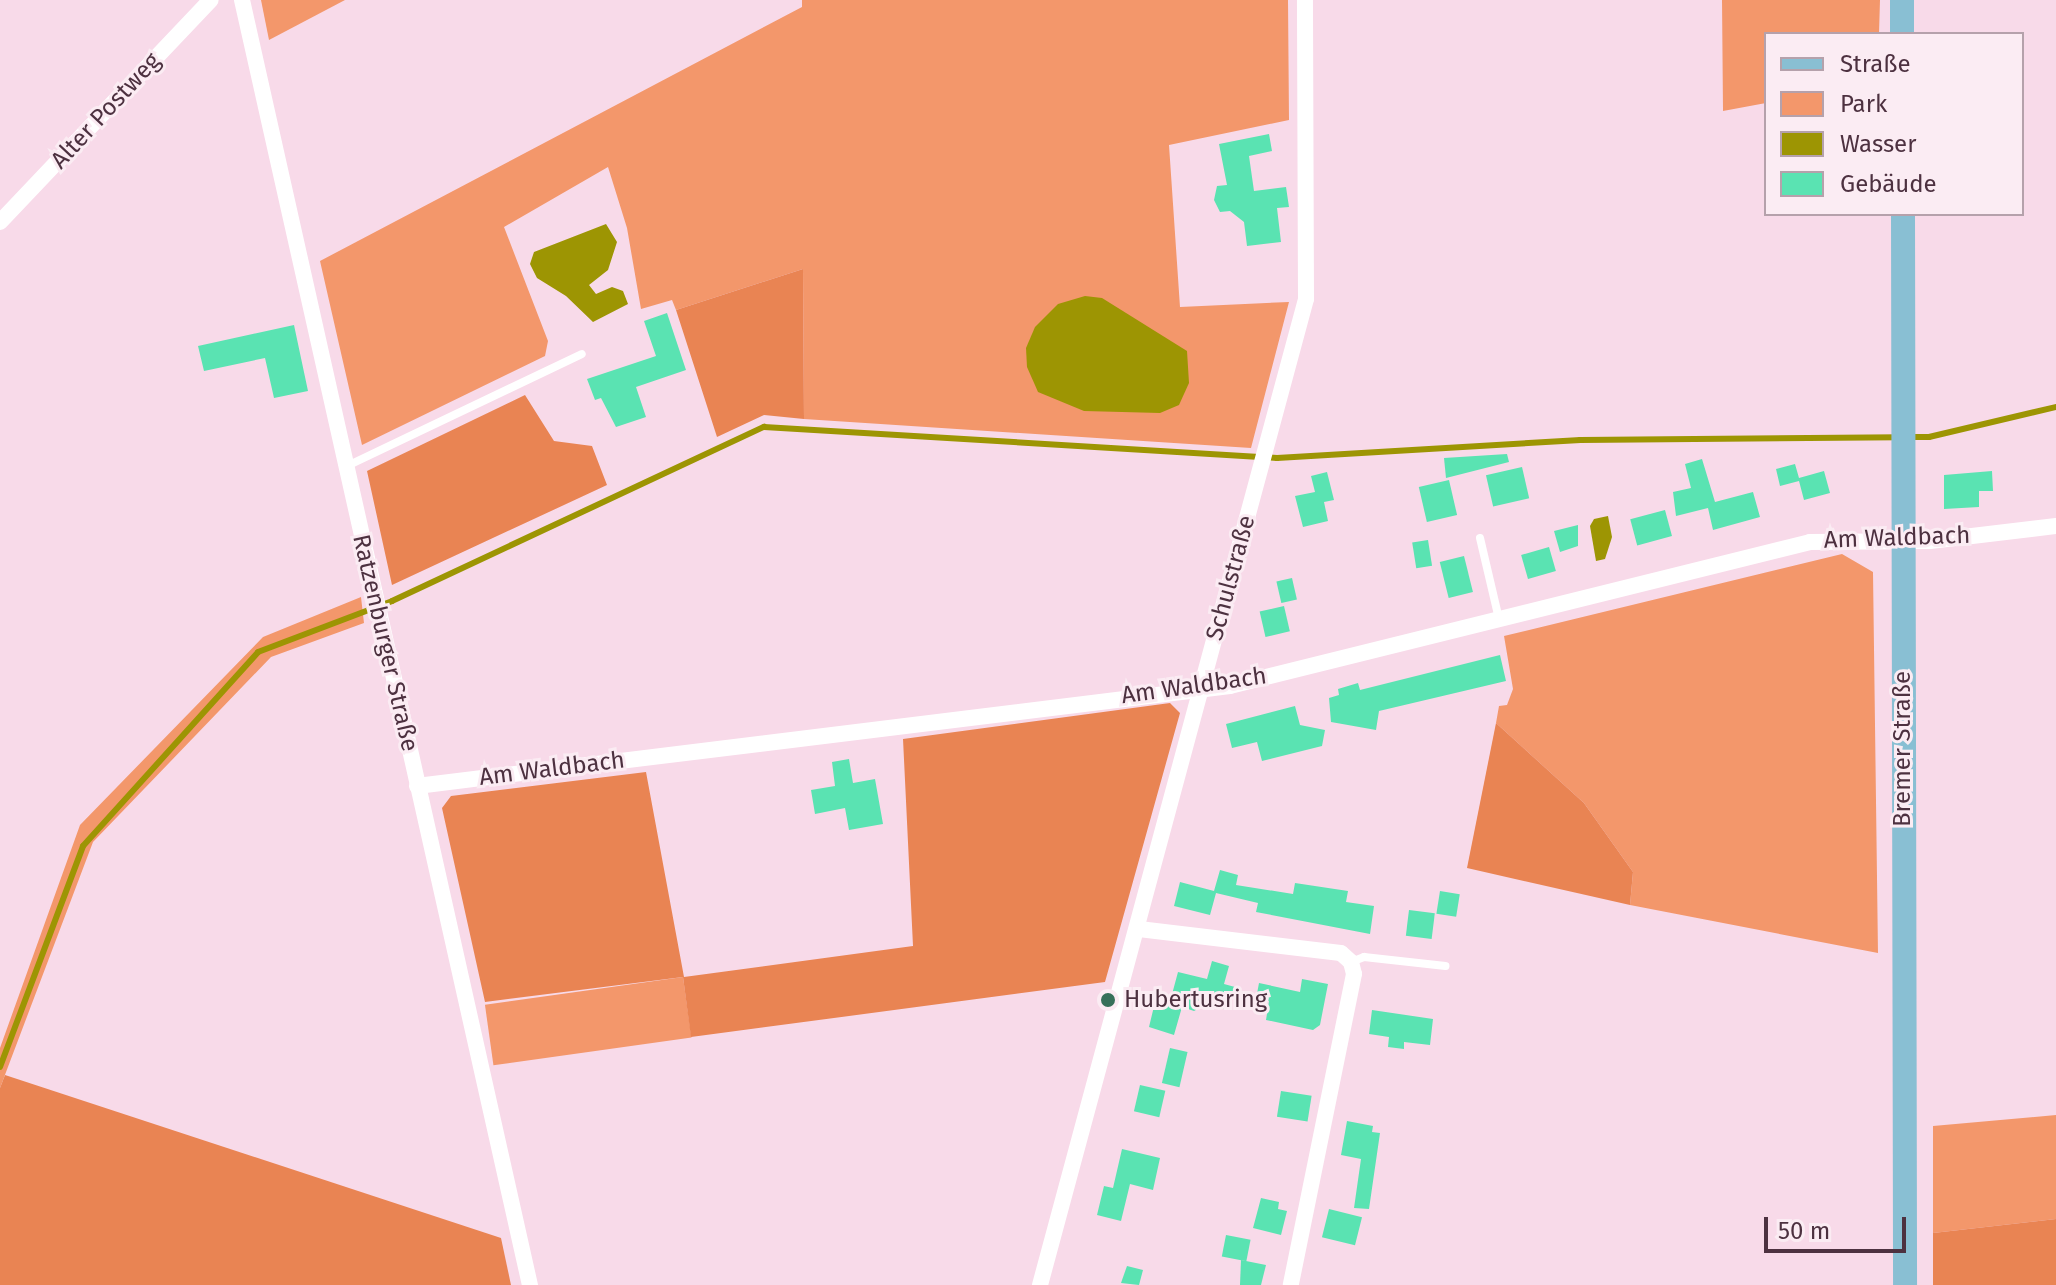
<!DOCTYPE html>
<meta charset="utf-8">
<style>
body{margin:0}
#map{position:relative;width:2056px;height:1285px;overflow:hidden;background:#f8dae9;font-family:"Fira Sans",sans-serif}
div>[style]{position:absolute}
.green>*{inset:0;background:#f3976b;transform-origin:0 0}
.forest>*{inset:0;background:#e98453}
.water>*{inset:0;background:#9d9503}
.stream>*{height:6px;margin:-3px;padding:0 3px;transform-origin:3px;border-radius:3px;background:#9d9503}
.building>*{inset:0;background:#5ae3b2;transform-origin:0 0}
.lane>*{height:8px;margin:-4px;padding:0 4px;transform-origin:4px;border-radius:4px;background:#fff}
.street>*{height:16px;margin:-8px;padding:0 8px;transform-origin:8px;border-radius:8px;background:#fff}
.primary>*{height:24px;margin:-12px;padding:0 12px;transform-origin:12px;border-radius:12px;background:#89bfd3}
.dots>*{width:22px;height:22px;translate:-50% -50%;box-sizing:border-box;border:4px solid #fbecf3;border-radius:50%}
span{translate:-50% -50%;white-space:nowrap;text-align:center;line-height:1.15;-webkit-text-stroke:6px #fbecf3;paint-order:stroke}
.street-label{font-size:24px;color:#4d3140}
.poi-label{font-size:24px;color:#4d3140}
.left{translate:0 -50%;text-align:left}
.legend{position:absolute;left:1764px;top:32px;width:260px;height:184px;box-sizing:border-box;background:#fbecf3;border:2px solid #b5a1ab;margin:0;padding:10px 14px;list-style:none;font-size:24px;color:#4d3140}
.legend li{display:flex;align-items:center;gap:16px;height:40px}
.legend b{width:40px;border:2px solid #b5a1ab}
.scale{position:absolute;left:1764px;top:1217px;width:142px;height:36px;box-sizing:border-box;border:4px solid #4d3140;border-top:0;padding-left:10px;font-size:24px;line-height:28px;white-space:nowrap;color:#4d3140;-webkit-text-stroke:6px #fbecf3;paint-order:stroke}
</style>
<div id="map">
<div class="green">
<i style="clip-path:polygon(261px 0,345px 0,269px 40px)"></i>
<i style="clip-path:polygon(802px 0,1288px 0,1289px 120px,1169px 145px,1180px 307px,1289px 302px,1251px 448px,804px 419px,803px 269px,676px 310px,672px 300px,641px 309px,627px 228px,608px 167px,504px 227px,548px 341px,545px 356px,362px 445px,320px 261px,802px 7px)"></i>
<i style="clip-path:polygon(1722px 0,1880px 0,1879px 34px,1766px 34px,1766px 103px,1723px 111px)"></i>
<i style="clip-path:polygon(1842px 554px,1873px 572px,1878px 953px,1630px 905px,1633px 872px,1584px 803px,1496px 723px,1499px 706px,1507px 705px,1513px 689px,1504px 636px)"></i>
<i style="clip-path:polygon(361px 597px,364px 623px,271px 657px,93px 842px,0 1088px,0 1048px,80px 825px,263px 637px)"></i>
<i style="left:683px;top:977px;width:61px;height:200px;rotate:82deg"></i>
<i style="clip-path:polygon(2056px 1115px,2056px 1219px,1933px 1233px,1933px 1126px)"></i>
</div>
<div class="forest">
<i style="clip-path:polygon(803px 269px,804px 419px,764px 415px,717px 437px,676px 310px)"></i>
<i style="clip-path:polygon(525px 395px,554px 441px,592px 446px,607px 485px,392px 585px,367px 471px)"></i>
<i style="clip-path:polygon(1170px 703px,1180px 713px,1105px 982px,691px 1037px,683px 977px,485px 1002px,442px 808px,451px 796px,646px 772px,684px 977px,913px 946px,903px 739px)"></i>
<i style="clip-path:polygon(1496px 723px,1584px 803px,1633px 872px,1630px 905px,1467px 868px)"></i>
<i style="clip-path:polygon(5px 1075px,501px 1238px,511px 1285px,0 1285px,0 1088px)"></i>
<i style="clip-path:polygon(2056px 1219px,2056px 1285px,1933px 1285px,1933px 1233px)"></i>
</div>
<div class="water">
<i style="clip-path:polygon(606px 224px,617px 242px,608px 270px,589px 285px,596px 294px,612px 287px,623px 291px,628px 304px,593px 322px,566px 296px,537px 278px,530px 264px,534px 252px)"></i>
<i style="clip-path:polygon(1085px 296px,1102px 298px,1187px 351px,1189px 383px,1179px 405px,1160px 413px,1084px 411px,1038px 392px,1027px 367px,1026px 348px,1035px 327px,1058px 304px)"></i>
<i style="clip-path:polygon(1608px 516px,1612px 537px,1605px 559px,1596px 561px,1590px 526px,1594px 519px)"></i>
</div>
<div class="stream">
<i style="left:1910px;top:437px;width:19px"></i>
<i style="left:1929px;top:437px;width:130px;rotate:-13.3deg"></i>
<i style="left:0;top:1067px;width:236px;rotate:-69.4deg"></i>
<i style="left:83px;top:846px;width:261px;rotate:-47.9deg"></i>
<i style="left:258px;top:652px;width:143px;rotate:-20.8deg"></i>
<i style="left:392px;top:601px;width:411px;rotate:-25.1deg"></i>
<i style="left:764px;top:427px;width:514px;rotate:3.46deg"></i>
<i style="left:1277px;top:458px;width:304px;rotate:-3.4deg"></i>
<i style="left:1580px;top:440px;width:319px;rotate:-0.5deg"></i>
</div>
<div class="building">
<i style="clip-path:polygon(1269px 134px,1272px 151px,1249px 156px,1254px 191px,1286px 187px,1289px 207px,1277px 208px,1281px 242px,1247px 246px,1244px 222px,1230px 211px,1220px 212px,1214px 200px,1217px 186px,1227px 185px,1219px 144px)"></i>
<i style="clip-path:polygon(667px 313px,686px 370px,636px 387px,646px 417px,616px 427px,601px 398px,595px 400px,587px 379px,656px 356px,644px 321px)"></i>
<i style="clip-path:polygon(294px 325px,308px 391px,274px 398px,265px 358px,204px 371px,198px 346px)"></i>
<i style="clip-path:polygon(1507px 454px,1509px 462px,1446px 478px,1444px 458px)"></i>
<i style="clip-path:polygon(1702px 459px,1715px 502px,1753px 492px,1760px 517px,1713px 530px,1708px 508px,1676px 516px,1673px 492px,1691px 488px,1685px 464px)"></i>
<i style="clip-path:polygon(1795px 464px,1799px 478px,1824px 471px,1830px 493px,1804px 500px,1799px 481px,1780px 486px,1776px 469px)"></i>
<i style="left:1522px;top:467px;width:32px;height:37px;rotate:77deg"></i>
<i style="clip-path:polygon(1992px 471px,1993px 491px,1979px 491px,1979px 507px,1944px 509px,1944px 475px)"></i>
<i style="clip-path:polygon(1327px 472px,1334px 500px,1324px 502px,1328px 521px,1303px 527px,1295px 496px,1315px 492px,1311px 476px)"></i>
<i style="left:1449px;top:480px;width:36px;height:31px;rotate:77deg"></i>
<i style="left:1665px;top:510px;width:27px;height:36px;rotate:75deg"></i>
<i style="clip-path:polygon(1578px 525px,1578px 546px,1560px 552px,1554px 531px)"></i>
<i style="left:1428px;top:540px;width:26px;height:16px;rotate:81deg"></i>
<i style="left:1549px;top:547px;width:25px;height:29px;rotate:74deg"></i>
<i style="left:1464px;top:556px;width:37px;height:25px;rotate:76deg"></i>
<i style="left:1292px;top:578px;width:22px;height:16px;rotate:77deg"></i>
<i style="left:1284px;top:606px;width:26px;height:25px;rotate:77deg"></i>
<i style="clip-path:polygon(1500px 655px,1506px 681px,1379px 711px,1376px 730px,1331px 722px,1329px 698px,1339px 695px,1338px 689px,1358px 683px,1360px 690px)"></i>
<i style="clip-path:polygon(1295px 706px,1300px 725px,1325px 730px,1322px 746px,1262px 761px,1257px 742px,1232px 748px,1226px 724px)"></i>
<i style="clip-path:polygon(849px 759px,853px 783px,875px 779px,883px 824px,849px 830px,845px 808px,815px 814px,811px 790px,835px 786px,832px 762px)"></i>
<i style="clip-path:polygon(1220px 870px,1238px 875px,1236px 885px,1293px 894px,1295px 883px,1348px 891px,1346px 902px,1374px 906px,1370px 934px,1256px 912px,1258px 903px,1216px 893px,1210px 915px,1174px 906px,1180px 882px,1214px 891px)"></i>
<i style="left:1440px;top:891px;width:20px;height:23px;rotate:9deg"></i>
<i style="left:1409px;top:910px;width:26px;height:26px;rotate:7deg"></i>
<i style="clip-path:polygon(1212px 961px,1229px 966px,1224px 984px,1235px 987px,1228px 1010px,1207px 1004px,1194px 1011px,1182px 1007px,1174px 1035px,1149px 1027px,1157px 994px,1171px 998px,1178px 972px,1207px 979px)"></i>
<i style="clip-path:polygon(1302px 979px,1328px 984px,1320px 1025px,1313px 1030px,1266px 1020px,1269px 1001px,1256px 999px,1259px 983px,1300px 992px)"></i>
<i style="clip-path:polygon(1372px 1010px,1433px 1019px,1430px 1045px,1404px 1042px,1404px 1049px,1388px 1047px,1389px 1037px,1369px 1034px)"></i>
<i style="left:1170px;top:1048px;width:18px;height:36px;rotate:13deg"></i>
<i style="left:1140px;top:1085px;width:26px;height:27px;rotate:13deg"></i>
<i style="left:1281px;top:1091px;width:31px;height:26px;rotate:9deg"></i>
<i style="clip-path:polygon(1347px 1121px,1373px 1126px,1372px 1132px,1380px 1133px,1369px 1209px,1354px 1208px,1361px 1159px,1341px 1155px)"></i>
<i style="clip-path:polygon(1122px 1149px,1160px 1158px,1153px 1190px,1130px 1184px,1121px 1221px,1097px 1215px,1104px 1186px,1113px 1188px)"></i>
<i style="clip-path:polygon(1261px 1198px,1279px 1202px,1278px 1209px,1287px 1211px,1281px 1235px,1253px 1228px)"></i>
<i style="left:1329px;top:1209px;width:34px;height:29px;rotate:14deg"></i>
<i style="left:1226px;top:1235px;width:25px;height:22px;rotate:11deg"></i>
<i style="clip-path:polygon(1241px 1260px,1266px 1265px,1261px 1285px,1240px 1285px)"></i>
<i style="clip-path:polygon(1127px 1266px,1143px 1270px,1139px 1285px,1121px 1283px)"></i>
</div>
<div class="lane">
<i style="left:347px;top:466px;width:260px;rotate:-25.5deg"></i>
<i style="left:1480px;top:538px;width:83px;rotate:76.8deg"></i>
<i style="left:1351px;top:962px;width:14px;rotate:-21deg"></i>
<i style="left:1364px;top:957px;width:82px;rotate:6.3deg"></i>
</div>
<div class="street">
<i style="left:242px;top:0;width:1317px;rotate:77.37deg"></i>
<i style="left:0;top:222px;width:306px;rotate:-46.5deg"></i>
<i style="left:417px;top:786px;width:819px;rotate:-7.01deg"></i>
<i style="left:1230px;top:686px;width:598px;rotate:-13.94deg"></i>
<i style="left:1810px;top:542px;width:120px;rotate:-0.5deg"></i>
<i style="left:1930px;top:541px;width:127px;rotate:-6.8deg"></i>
<i style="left:1139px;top:929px;width:203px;rotate:6.8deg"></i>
<i style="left:1341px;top:953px;width:13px;rotate:42deg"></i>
<i style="left:1351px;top:962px;width:12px;rotate:76deg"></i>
<i style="left:1354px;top:974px;width:317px;rotate:101.5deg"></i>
<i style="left:1040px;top:1285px;width:1021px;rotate:-74.9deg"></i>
<i style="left:1306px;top:299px;width:299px;rotate:-90.2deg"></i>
</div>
<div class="primary">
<i style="left:1902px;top:0;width:34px;rotate:90deg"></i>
<i style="left:1903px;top:214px;width:1071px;rotate:89.89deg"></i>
</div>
<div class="dots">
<i style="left:1108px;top:1000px;background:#36715a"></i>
</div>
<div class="street-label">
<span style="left:106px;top:111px;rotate:-47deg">Alter Postweg</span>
<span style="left:1897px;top:538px;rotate:-2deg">Am Waldbach</span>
<span style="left:1231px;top:578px;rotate:-75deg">Schulstraße</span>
<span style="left:385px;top:643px;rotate:77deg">Ratzenburger Straße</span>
<span style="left:1194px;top:686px;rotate:-8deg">Am Waldbach</span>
<span style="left:1903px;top:749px;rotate:-90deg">Bremer Straße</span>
<span style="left:552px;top:769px;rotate:-7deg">Am Waldbach</span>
</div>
<div class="poi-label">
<span class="left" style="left:1124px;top:1000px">Hubertusring</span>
</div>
<ul class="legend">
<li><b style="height:10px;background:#89bfd3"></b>Straße</li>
<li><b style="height:22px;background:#f3976b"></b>Park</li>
<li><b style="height:22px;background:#9d9503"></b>Wasser</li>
<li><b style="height:22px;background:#5ae3b2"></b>Gebäude</li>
</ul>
<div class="scale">50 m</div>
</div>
